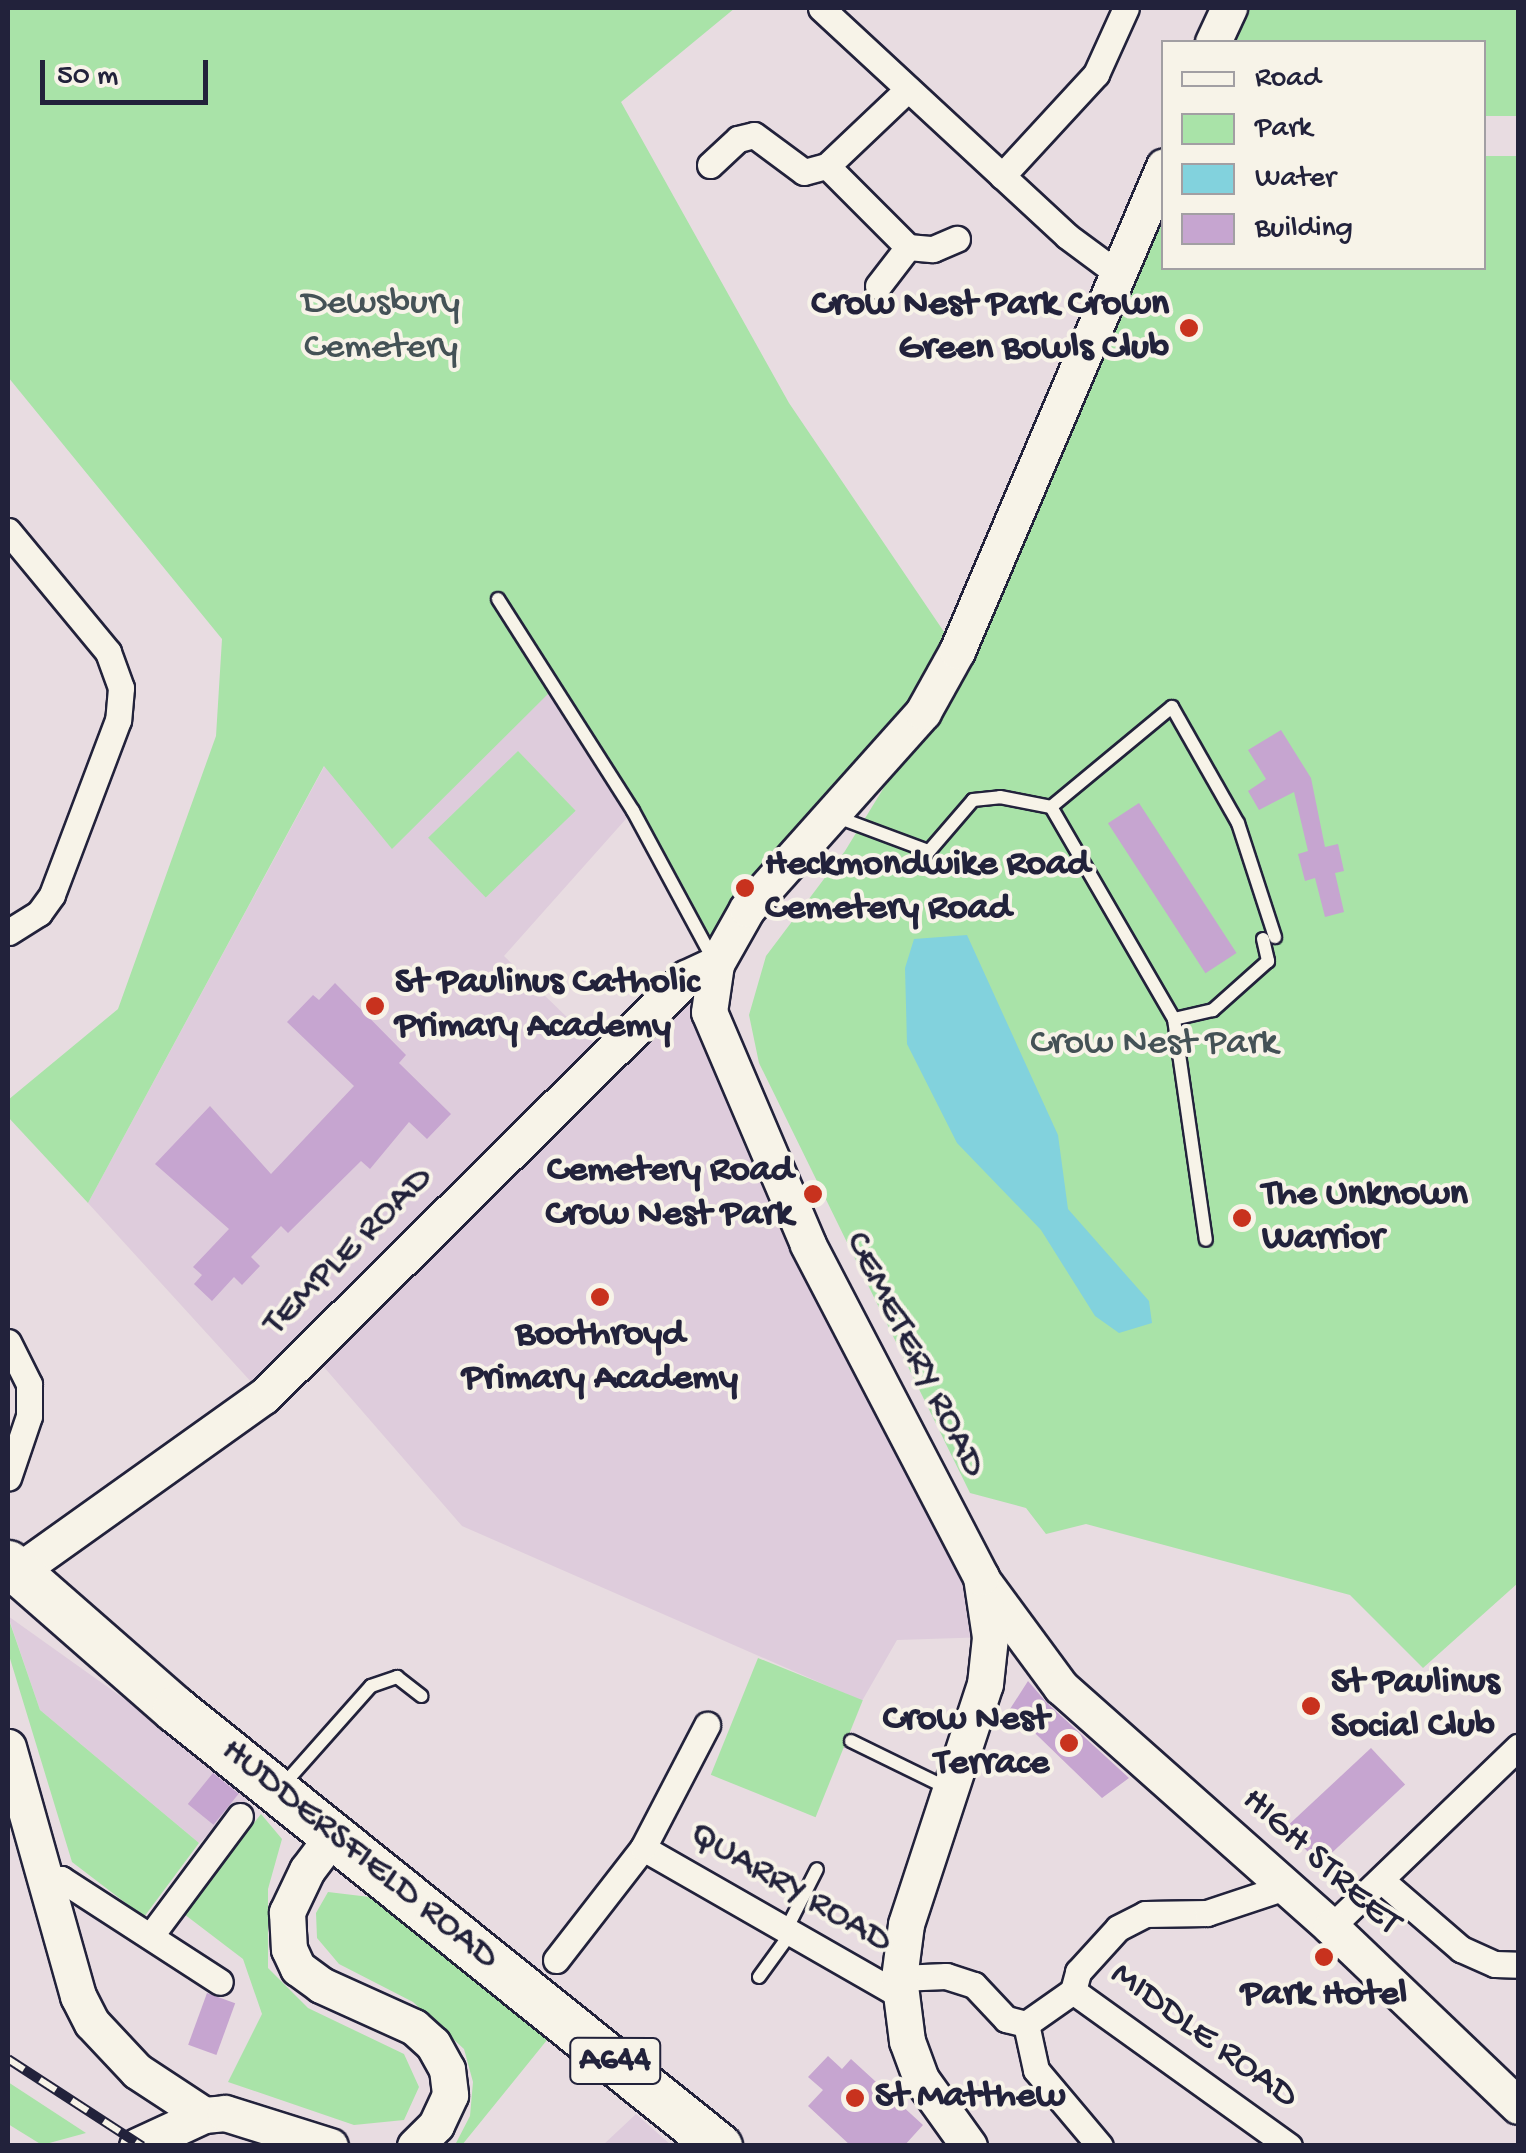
<!DOCTYPE html>
<style>
body{margin:0}
#map{position:relative;width:1526px;height:2153px;overflow:hidden;background:#e8dce1;font-family:"Gochi Hand",sans-serif}
div>[style]{position:absolute}
.built>*{inset:0;background:#deccdc}
.green>*{inset:0;background:#a9e3a8;transform-origin:0 0}
.water>*{inset:0;background:#82d2dd}
.building>*{inset:0;background:#c6a5d0;transform-origin:0 0}
.roads{filter:drop-shadow(2px 0 #22223b) drop-shadow(-2px 0 #22223b) drop-shadow(0 2px #22223b) drop-shadow(0 -2px #22223b)}
.lane>*{height:12px;margin:-6px;padding:0 6px;transform-origin:6px;border-radius:6px;background:#f7f3e8}
.street>*{height:25px;margin:-12.5px;padding:0 12.5px;transform-origin:12.5px;border-radius:12.5px;background:#f7f3e8}
.secondary>*{height:35px;margin:-17.5px;padding:0 17.5px;transform-origin:17.5px;border-radius:17.5px;background:#f7f3e8}
.highway>*{height:45px;margin:-22.5px;padding:0 22.5px;transform-origin:22.5px;border-radius:22.5px;background:#f7f3e8}
.rail>*{height:10px;margin-top:-5px;transform-origin:0;background:repeating-linear-gradient(90deg,#f7f3e8 0 19px,#22223b 0 38px);box-sizing:border-box;border-block:2px solid #22223b}
.dots>*{width:28px;height:28px;translate:-50% -50%;box-sizing:border-box;border:5px solid #f7f3e8;border-radius:50%}
span{translate:-50% -50%;white-space:nowrap;text-align:center;line-height:1.15;-webkit-text-stroke:8px #f7f3e8;paint-order:stroke}
.shield-label span{padding:2px 8px;background:#f7f3e8;border:2px solid;border-radius:8px;-webkit-text-stroke-width:0}
.shield-label{font-size:35px;color:#22223b;font-weight:700}
.park-label{font-size:38px;color:#445256}
.poi-label{font-size:38px;color:#22223b;font-weight:700}
.right{translate:-100% -50%;text-align:right}
.left{translate:0 -50%;text-align:left}
.street-label{font-size:38px;color:#22223b}
.frame{position:absolute;inset:0;border:10px solid #22223b;pointer-events:none}
.legend{position:absolute;left:1161px;top:40px;width:325px;height:230px;box-sizing:border-box;background:#f7f3e8;border:2px solid #a29fa3;margin:0;padding:12px 18px;list-style:none;font-size:30px;color:#22223b}
.legend li{display:flex;align-items:center;gap:20px;height:50px}
.legend b{width:50px;border:2px solid #a29fa3}
.scale{position:absolute;left:40px;top:60px;width:168px;height:45px;box-sizing:border-box;border:5px solid #22223b;border-top:0;padding-left:12px;font-size:30px;line-height:35px;white-space:nowrap;color:#22223b;-webkit-text-stroke:8px #f7f3e8;paint-order:stroke}
</style>
<div id="map">
<div class="built">
<i style="clip-path:polygon(555px 687px,633px 811px,504px 956px,607px 1056px,686px 978px,709px 1012px,990px 1637px,897px 1640px,862px 1701px,462px 1526px,310px 1351px,264px 1396px,88px 1203px,325px 765px)"></i>
<i style="clip-path:polygon(8px 1616px,255px 1792px,199px 1843px,40px 1710px)"></i>
<i style="clip-path:polygon(636px 2114px,671px 2145px,603px 2145px)"></i>
</div>
<div class="green">
<i style="clip-path:polygon(8px 8px,735px 8px,621px 102px,789px 403px,957px 651px,716px 964px,554px 688px,392px 849px,324px 766px,88px 1203px,8px 1117px,8px 1100px,118px 1009px,216px 736px,222px 639px,8px 377px)"></i>
<i style="clip-path:polygon(1239px 8px,1518px 8px,1518px 116px,1484px 116px,1484px 42px,1228px 42px)"></i>
<i style="clip-path:polygon(1484px 156px,1518px 156px,1518px 1583px,1423px 1668px,1350px 1595px,1086px 1524px,1046px 1534px,1026px 1508px,970px 1493px,759px 1063px,749px 1015px,766px 956px,845px 851px,981px 629px,1163px 212px,1164px 268px,1484px 268px)"></i>
<i style="left:518px;top:751px;width:83px;height:125px;rotate:46deg"></i>
<i style="clip-path:polygon(8px 1617px,40px 1710px,199px 1843px,144px 1917px,72px 1862px,8px 1652px)"></i>
<i style="left:758px;top:1658px;width:113px;height:126px;rotate:22deg"></i>
<i style="clip-path:polygon(261px 1814px,282px 1839px,268px 1889px,268px 1968px,308px 2008px,404px 2054px,419px 2087px,404px 2120px,354px 2125px,228px 2082px,262px 2014px,243px 1959px,184px 1914px)"></i>
<i style="clip-path:polygon(328px 1892px,378px 1898px,547px 2040px,462px 2145px,455px 2145px,470px 2116px,473px 2082px,464px 2049px,413px 2002px,339px 1964px,317px 1938px,316px 1913px)"></i>
<i style="clip-path:polygon(8px 2082px,86px 2133px,42px 2145px,8px 2124px)"></i>
</div>
<div class="water">
<i style="clip-path:polygon(967px 935px,1058px 1135px,1068px 1209px,1149px 1301px,1152px 1323px,1119px 1333px,1095px 1316px,1041px 1230px,957px 1143px,907px 1044px,905px 968px,914px 939px)"></i>
</div>
<div class="building">
<i style="clip-path:polygon(1281px 730px,1311px 778px,1325px 847px,1338px 844px,1344px 871px,1335px 873px,1344px 912px,1325px 917px,1315px 878px,1305px 881px,1298px 854px,1308px 851px,1294px 792px,1259px 810px,1248px 791px,1266px 779px,1248px 750px)"></i>
<i style="left:1139px;top:803px;width:179px;height:37px;rotate:57deg"></i>
<i style="clip-path:polygon(335px 983px,406px 1055px,399px 1063px,451px 1114px,427px 1139px,409px 1122px,370px 1169px,361px 1161px,288px 1233px,281px 1226px,251px 1257px,260px 1266px,242px 1285px,234px 1277px,212px 1301px,194px 1284px,202px 1275px,193px 1267px,229px 1229px,155px 1164px,210px 1106px,271px 1174px,354px 1086px,287px 1022px,313px 995px,319px 1000px)"></i>
<i style="clip-path:polygon(1028px 1681px,1047px 1703px,1129px 1778px,1102px 1798px,1010px 1709px)"></i>
<i style="left:1371px;top:1748px;width:50px;height:117px;rotate:47deg"></i>
<i style="left:213px;top:1773px;width:33px;height:40px;rotate:39deg"></i>
<i style="left:207px;top:1993px;width:30px;height:55px;rotate:20deg"></i>
<i style="clip-path:polygon(828px 2056px,842px 2069px,851px 2059px,923px 2125px,904px 2146px,851px 2146px,808px 2106px,823px 2090px,808px 2077px)"></i>
</div>
<div class="roads">
<div class="lane">
<i style="left:498px;top:599px;width:251px;rotate:57.5deg"></i>
<i style="left:633px;top:811px;width:166px;rotate:61.6deg"></i>
<i style="left:837px;top:817px;width:97px;rotate:20.5deg"></i>
<i style="left:918px;top:864px;width:84px;rotate:-49.3deg"></i>
<i style="left:973px;top:800px;width:27px;rotate:-6deg"></i>
<i style="left:1000px;top:797px;width:52px;rotate:11.1deg"></i>
<i style="left:1263px;top:939px;width:23px;rotate:77deg"></i>
<i style="left:1268px;top:961px;width:74px;rotate:138.3deg"></i>
<i style="left:1213px;top:1010px;width:40px;rotate:167deg"></i>
<i style="left:1174px;top:1019px;width:245px;rotate:-120.1deg"></i>
<i style="left:1051px;top:807px;width:157px;rotate:-39.6deg"></i>
<i style="left:1172px;top:707px;width:133px;rotate:60.4deg"></i>
<i style="left:1238px;top:823px;width:120px;rotate:72deg"></i>
<i style="left:1174px;top:1019px;width:223px;rotate:81.8deg"></i>
<i style="left:851px;top:1741px;width:107px;rotate:26.1deg"></i>
<i style="left:284px;top:1784px;width:131px;rotate:-48.4deg"></i>
<i style="left:371px;top:1686px;width:28px;rotate:-19deg"></i>
<i style="left:397px;top:1677px;width:31px;rotate:38deg"></i>
<i style="left:786px;top:1930px;width:68px;rotate:-63.1deg"></i>
<i style="left:759px;top:1977px;width:54px;rotate:-54deg"></i>
</div>
<div class="street">
<i style="left:821px;top:8px;width:335px;rotate:42.8deg"></i>
<i style="left:1067px;top:236px;width:62px;rotate:36.5deg"></i>
<i style="left:908px;top:89px;width:112px;rotate:136.5deg"></i>
<i style="left:827px;top:166px;width:115px;rotate:45deg"></i>
<i style="left:908px;top:247px;width:25px;rotate:5deg"></i>
<i style="left:933px;top:249px;width:26px;rotate:-23deg"></i>
<i style="left:710px;top:165px;width:38px;rotate:-43deg"></i>
<i style="left:738px;top:139px;width:16px;rotate:-14deg"></i>
<i style="left:754px;top:135px;width:62px;rotate:36.5deg"></i>
<i style="left:804px;top:172px;width:24px;rotate:-15deg"></i>
<i style="left:1002px;top:176px;width:139px;rotate:-47.3deg"></i>
<i style="left:1096px;top:74px;width:72px;rotate:-65.6deg"></i>
<i style="left:878px;top:286px;width:49px;rotate:-52.4deg"></i>
<i style="left:8px;top:531px;width:157px;rotate:50.4deg"></i>
<i style="left:108px;top:652px;width:38px;rotate:70deg"></i>
<i style="left:121px;top:688px;width:32px;rotate:95deg"></i>
<i style="left:118px;top:720px;width:187px;rotate:110.7deg"></i>
<i style="left:52px;top:895px;width:22px;rotate:126deg"></i>
<i style="left:39px;top:913px;width:36px;rotate:148deg"></i>
<i style="left:8px;top:1342px;width:47px;rotate:63.4deg"></i>
<i style="left:29px;top:1384px;width:32px;rotate:90deg"></i>
<i style="left:29px;top:1416px;width:65px;rotate:108.7deg"></i>
<i style="left:643px;top:1848px;width:296px;rotate:29.8deg"></i>
<i style="left:1381px;top:1880px;width:106px;rotate:40.8deg"></i>
<i style="left:1461px;top:1949px;width:37px;rotate:24deg"></i>
<i style="left:1495px;top:1964px;width:23px;rotate:2deg"></i>
<i style="left:46px;top:1884px;width:16px;rotate:-18deg"></i>
<i style="left:61px;top:1879px;width:189px;rotate:32.9deg"></i>
<i style="left:1331px;top:1927px;width:260px;rotate:-43.9deg"></i>
<i style="left:152px;top:1934px;width:147px;rotate:-53.3deg"></i>
<i style="left:556px;top:1960px;width:142px;rotate:-52.2deg"></i>
<i style="left:643px;top:1848px;width:139px;rotate:-62.5deg"></i>
<i style="left:899px;top:1978px;width:47px;rotate:-2.4deg"></i>
<i style="left:946px;top:1976px;width:29px;rotate:18deg"></i>
<i style="left:974px;top:1985px;width:47px;rotate:46.7deg"></i>
<i style="left:1006px;top:2019px;width:21px;rotate:14deg"></i>
<i style="left:1026px;top:2024px;width:57px;rotate:-35.1deg"></i>
<i style="left:1073px;top:1991px;width:20px;rotate:-75deg"></i>
<i style="left:1078px;top:1972px;width:59px;rotate:-47.7deg"></i>
<i style="left:1118px;top:1928px;width:30px;rotate:-27deg"></i>
<i style="left:1145px;top:1914px;width:62px;rotate:-0.9deg"></i>
<i style="left:1207px;top:1913px;width:79px;rotate:-18.4deg"></i>
<i style="left:1073px;top:1991px;width:266px;rotate:35.7deg"></i>
<i style="left:1026px;top:2024px;width:47px;rotate:77.7deg"></i>
<i style="left:1036px;top:2070px;width:99px;rotate:49.9deg"></i>
</div>
<div class="secondary">
<i style="left:1213px;top:42px;width:38px;rotate:-65deg"></i>
<i style="left:17px;top:1572px;width:303px;rotate:-35.5deg"></i>
<i style="left:264px;top:1396px;width:594px;rotate:-44.73deg"></i>
<i style="left:686px;top:978px;width:33px;rotate:-25deg"></i>
<i style="left:985px;top:1584px;width:128px;rotate:53.6deg"></i>
<i style="left:1061px;top:1687px;width:361px;rotate:41.6deg"></i>
<i style="left:1331px;top:1927px;width:259px;rotate:43.7deg"></i>
<i style="left:8px;top:1747px;width:259px;rotate:74.3deg"></i>
<i style="left:78px;top:1996px;width:30px;rotate:63deg"></i>
<i style="left:92px;top:2023px;width:66px;rotate:46.8deg"></i>
<i style="left:137px;top:2071px;width:80px;rotate:33.3deg"></i>
<i style="left:335px;top:1833px;width:46px;rotate:127.1deg"></i>
<i style="left:307px;top:1870px;width:47px;rotate:115.5deg"></i>
<i style="left:287px;top:1912px;width:37px;rotate:87deg"></i>
<i style="left:289px;top:1949px;width:21px;rotate:65deg"></i>
<i style="left:298px;top:1968px;width:29px;rotate:36deg"></i>
<i style="left:321px;top:1985px;width:102px;rotate:24.3deg"></i>
<i style="left:414px;top:2027px;width:25px;rotate:42deg"></i>
<i style="left:433px;top:2044px;width:29px;rotate:61deg"></i>
<i style="left:447px;top:2069px;width:26px;rotate:83deg"></i>
<i style="left:450px;top:2095px;width:33px;rotate:115deg"></i>
<i style="left:436px;top:2125px;width:30px;rotate:135deg"></i>
<i style="left:137px;top:2146px;width:74px;rotate:-24.8deg"></i>
<i style="left:204px;top:2115px;width:21px;rotate:-5deg"></i>
<i style="left:225px;top:2113px;width:110px;rotate:17.4deg"></i>
<i style="left:969px;top:2146px;width:82px;rotate:-125.6deg"></i>
<i style="left:921px;top:2079px;width:40px;rotate:-110.2deg"></i>
<i style="left:907px;top:2041px;width:64px;rotate:-97.2deg"></i>
<i style="left:899px;top:1978px;width:54px;rotate:-82.6deg"></i>
<i style="left:906px;top:1924px;width:253px;rotate:-71.8deg"></i>
<i style="left:985px;top:1684px;width:47px;rotate:-83.9deg"></i>
<i style="left:990px;top:1637px;width:61px;rotate:-98.5deg"></i>
<i style="left:981px;top:1577px;width:375px;rotate:-117.5deg"></i>
<i style="left:808px;top:1244px;width:252px;rotate:-113.1deg"></i>
<i style="left:709px;top:1012px;width:49px;rotate:-81.7deg"></i>
<i style="left:716px;top:964px;width:63px;rotate:-60.6deg"></i>
<i style="left:747px;top:909px;width:264px;rotate:-48.2deg"></i>
<i style="left:923px;top:712px;width:70px;rotate:-60.9deg"></i>
<i style="left:957px;top:651px;width:527px;rotate:-66.89deg"></i>
</div>
<div class="highway">
<i style="left:8px;top:1563px;width:222px;rotate:41.2deg"></i>
<i style="left:175px;top:1709px;width:698px;rotate:38.78deg"></i>
</div>
</div>
<div class="rail">
<i style="left:8px;top:2059px;width:160px;rotate:33deg"></i>
</div>
<div class="dots">
<i style="left:1189px;top:328px;background:#c8321e"></i>
<i style="left:745px;top:888px;background:#c8321e"></i>
<i style="left:375px;top:1006px;background:#c8321e"></i>
<i style="left:813px;top:1194px;background:#c8321e"></i>
<i style="left:1242px;top:1218px;background:#c8321e"></i>
<i style="left:600px;top:1297px;background:#c8321e"></i>
<i style="left:1311px;top:1706px;background:#c8321e"></i>
<i style="left:1069px;top:1743px;background:#c8321e"></i>
<i style="left:1324px;top:1957px;background:#c8321e"></i>
<i style="left:855px;top:2098px;background:#c8321e"></i>
</div>
<div class="shield-label">
<span style="left:615px;top:2061px">A644</span>
</div>
<div class="park-label">
<span style="left:381px;top:327px">Dewsbury<br>Cemetery</span>
<span style="left:1154px;top:1045px">Crow Nest Park</span>
</div>
<div class="poi-label">
<span class="right" style="left:1169px;top:328px">Crow Nest Park Crown<br>Green Bowls Club</span>
<span class="left" style="left:765px;top:888px">Heckmondwike Road<br>Cemetery Road</span>
<span class="left" style="left:395px;top:1006px">St Paulinus Catholic<br>Primary Academy</span>
<span class="right" style="left:793px;top:1194px">Cemetery Road<br>Crow Nest Park</span>
<span class="left" style="left:1262px;top:1218px">The Unknown<br>Warrior</span>
<span style="left:600px;top:1358px">Boothroyd<br>Primary Academy</span>
<span class="left" style="left:1331px;top:1706px">St Paulinus<br>Social Club</span>
<span class="right" style="left:1049px;top:1743px">Crow Nest<br>Terrace</span>
<span style="left:1324px;top:1996px">Park Hotel</span>
<span class="left" style="left:875px;top:2098px">St Matthew</span>
</div>
<div class="street-label">
<span style="left:349px;top:1252px;rotate:-45deg">TEMPLE ROAD</span>
<span style="left:914px;top:1355px;rotate:63deg">CEMETERY ROAD</span>
<span style="left:359px;top:1855px;rotate:39deg">HUDDERSFIELD ROAD</span>
<span style="left:1320px;top:1863px;rotate:42deg">HIGH STREET</span>
<span style="left:790px;top:1889px;rotate:30deg">QUARRY ROAD</span>
<span style="left:1203px;top:2037px;rotate:36deg">MIDDLE ROAD</span>
</div>
<div class="frame"></div>
<ul class="legend">
<li><b style="height:12px;background:#f7f3e8"></b>Road</li>
<li><b style="height:28px;background:#a9e3a8"></b>Park</li>
<li><b style="height:28px;background:#82d2dd"></b>Water</li>
<li><b style="height:28px;background:#c6a5d0"></b>Building</li>
</ul>
<div class="scale">50 m</div>
</div>
